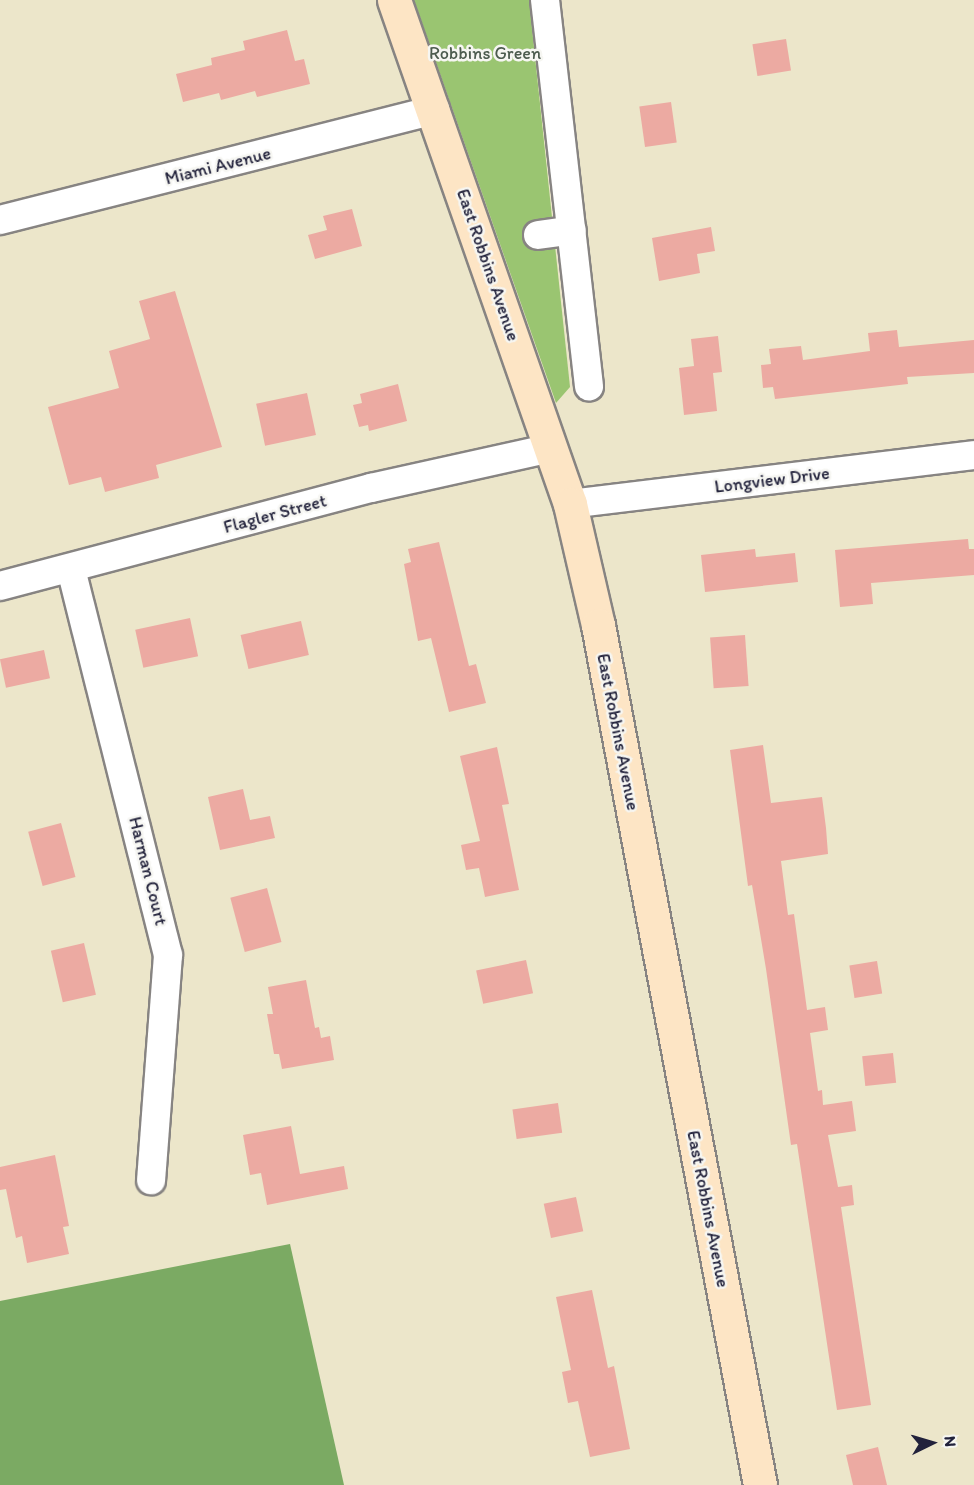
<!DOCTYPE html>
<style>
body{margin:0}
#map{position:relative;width:974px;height:1485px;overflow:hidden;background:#ece6ca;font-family:Itim,sans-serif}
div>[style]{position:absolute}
.green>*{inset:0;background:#9ac571}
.forest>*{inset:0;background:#7baa63}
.building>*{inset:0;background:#ecaaa2;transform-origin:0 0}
.roads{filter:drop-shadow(2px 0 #878482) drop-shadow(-2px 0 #878482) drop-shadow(0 2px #878482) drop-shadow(0 -2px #878482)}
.minor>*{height:28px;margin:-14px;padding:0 14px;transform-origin:14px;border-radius:14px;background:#fff}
.secondary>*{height:33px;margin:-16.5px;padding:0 16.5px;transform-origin:16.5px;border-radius:16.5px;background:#fde5c5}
span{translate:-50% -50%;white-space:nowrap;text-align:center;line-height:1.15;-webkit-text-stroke:5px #f6f6f2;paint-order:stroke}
.park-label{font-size:18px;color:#4c5b4e}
.street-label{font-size:18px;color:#22223b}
.north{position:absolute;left:902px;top:1413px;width:60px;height:60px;-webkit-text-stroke:4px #f6f6f2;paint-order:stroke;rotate:85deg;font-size:16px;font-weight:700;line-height:24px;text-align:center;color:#22223b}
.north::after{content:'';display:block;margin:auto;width:21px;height:27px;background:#22223b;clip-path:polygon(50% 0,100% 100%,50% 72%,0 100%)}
</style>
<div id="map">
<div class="green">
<i style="clip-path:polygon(414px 0,529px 0,570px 387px,556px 403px)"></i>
</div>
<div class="forest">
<i style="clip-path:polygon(290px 1244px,344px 1485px,0 1485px,0 1301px)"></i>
</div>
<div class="building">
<i style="clip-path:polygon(287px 30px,295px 61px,304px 59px,310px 84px,257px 97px,255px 91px,221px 100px,219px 93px,183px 102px,176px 74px,212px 65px,211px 58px,245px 50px,243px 41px)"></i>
<i style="left:786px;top:39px;width:32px;height:34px;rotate:81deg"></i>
<i style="left:671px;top:102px;width:41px;height:32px;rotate:82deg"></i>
<i style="clip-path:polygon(352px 209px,362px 246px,315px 259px,308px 235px,327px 230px,323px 216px)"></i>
<i style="clip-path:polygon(711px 227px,715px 251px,697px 254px,700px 273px,659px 281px,652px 238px)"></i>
<i style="clip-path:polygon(175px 291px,222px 447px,156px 465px,159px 478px,105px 492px,101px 477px,69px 485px,48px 407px,119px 388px,109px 351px,150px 339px,139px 301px)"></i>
<i style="clip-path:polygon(897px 330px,899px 347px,974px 340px,974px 373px,907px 377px,908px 384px,775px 399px,773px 387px,763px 388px,761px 365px,771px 364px,769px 349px,801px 346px,803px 360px,870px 351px,868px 333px)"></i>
<i style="clip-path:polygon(718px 336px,722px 372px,713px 373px,717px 411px,684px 415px,679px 368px,694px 366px,691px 339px)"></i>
<i style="clip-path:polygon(398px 384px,407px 421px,369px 431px,368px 425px,359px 427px,353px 405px,362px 403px,360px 394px)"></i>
<i style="left:307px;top:393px;width:43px;height:52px;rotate:78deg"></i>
<i style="clip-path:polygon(968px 539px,969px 549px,974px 549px,974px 575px,871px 583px,873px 604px,840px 607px,835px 550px)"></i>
<i style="clip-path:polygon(439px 542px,469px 666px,476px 664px,486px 703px,449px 712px,431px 638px,418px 641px,404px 564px,411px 562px,408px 549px)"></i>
<i style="clip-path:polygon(755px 549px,756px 557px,795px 553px,798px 582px,705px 592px,701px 555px)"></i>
<i style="left:190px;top:618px;width:39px;height:56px;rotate:78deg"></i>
<i style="left:301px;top:621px;width:35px;height:62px;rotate:77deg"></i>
<i style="left:745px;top:635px;width:51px;height:35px;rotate:86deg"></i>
<i style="left:44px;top:650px;width:29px;height:45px;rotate:78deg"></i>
<i style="clip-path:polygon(763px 745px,771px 803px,822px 797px,826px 828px,828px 854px,781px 861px,788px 915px,794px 914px,807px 1010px,825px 1007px,828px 1030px,810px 1033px,818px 1091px,822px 1090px,823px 1105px,852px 1101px,856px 1131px,828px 1135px,838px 1187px,852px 1185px,854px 1205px,841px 1207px,871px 1405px,837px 1410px,797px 1144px,791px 1145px,766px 969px,752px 885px,748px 886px,730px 750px)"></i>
<i style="clip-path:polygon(497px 747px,509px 804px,502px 805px,519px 890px,485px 897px,479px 868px,466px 870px,461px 845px,480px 841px,460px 756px)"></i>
<i style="clip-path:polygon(243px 789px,250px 820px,270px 816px,275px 838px,220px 850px,208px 797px)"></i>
<i style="left:61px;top:823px;width:56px;height:34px;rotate:75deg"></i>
<i style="left:267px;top:888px;width:56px;height:38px;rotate:75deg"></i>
<i style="left:84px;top:943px;width:53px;height:34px;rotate:77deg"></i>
<i style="left:526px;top:960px;width:34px;height:51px;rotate:78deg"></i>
<i style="left:877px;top:961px;width:33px;height:28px;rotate:81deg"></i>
<i style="clip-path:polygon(306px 980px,315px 1028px,319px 1027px,321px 1038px,330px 1036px,334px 1060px,282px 1069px,279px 1054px,274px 1054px,267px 1014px,273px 1014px,268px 987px)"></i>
<i style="left:893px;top:1053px;width:30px;height:31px;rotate:84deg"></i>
<i style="left:558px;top:1103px;width:30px;height:46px;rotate:82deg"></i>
<i style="clip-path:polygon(291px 1126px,300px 1174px,344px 1166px,348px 1189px,267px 1205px,261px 1173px,250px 1175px,243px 1135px)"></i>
<i style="clip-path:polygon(55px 1155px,69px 1226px,63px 1227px,69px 1254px,27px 1263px,22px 1236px,16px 1238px,6px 1189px,0 1190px,0 1167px)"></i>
<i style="left:576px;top:1197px;width:35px;height:33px;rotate:78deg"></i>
<i style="clip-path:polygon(592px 1290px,608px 1368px,614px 1366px,630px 1449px,590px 1457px,578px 1401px,568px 1403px,562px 1372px,571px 1370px,556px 1297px)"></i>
<i style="clip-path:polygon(878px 1447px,887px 1485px,853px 1485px,846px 1455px)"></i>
</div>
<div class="roads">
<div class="minor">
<i style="left:545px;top:0;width:389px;rotate:83.5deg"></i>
<i style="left:0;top:220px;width:449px;rotate:-14.2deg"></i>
<i style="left:538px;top:235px;width:34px;rotate:-8deg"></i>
<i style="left:570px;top:504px;width:407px;rotate:-6.9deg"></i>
<i style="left:71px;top:569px;width:398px;rotate:75.9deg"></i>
<i style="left:168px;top:955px;width:226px;rotate:94.3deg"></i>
<i style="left:0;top:586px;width:384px;rotate:-14.8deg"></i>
<i style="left:371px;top:488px;width:184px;rotate:-12.5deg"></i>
</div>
<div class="secondary">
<i style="left:394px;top:0;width:534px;rotate:70.75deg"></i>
<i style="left:570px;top:504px;width:124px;rotate:77deg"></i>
<i style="left:598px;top:625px;width:875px;rotate:79.33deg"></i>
</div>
</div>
<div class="park-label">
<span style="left:485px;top:53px">Robbins Green</span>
</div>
<div class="street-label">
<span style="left:218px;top:166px;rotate:-14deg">Miami Avenue</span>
<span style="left:488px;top:265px;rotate:71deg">East Robbins Avenue</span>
<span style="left:772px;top:480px;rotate:-7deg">Longview Drive</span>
<span style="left:275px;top:514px;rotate:-15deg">Flagler Street</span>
<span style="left:618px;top:732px;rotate:79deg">East Robbins Avenue</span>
<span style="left:148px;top:871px;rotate:76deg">Harman Court</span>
<span style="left:708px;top:1209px;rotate:79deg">East Robbins Avenue</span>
</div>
<div class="north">N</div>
</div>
